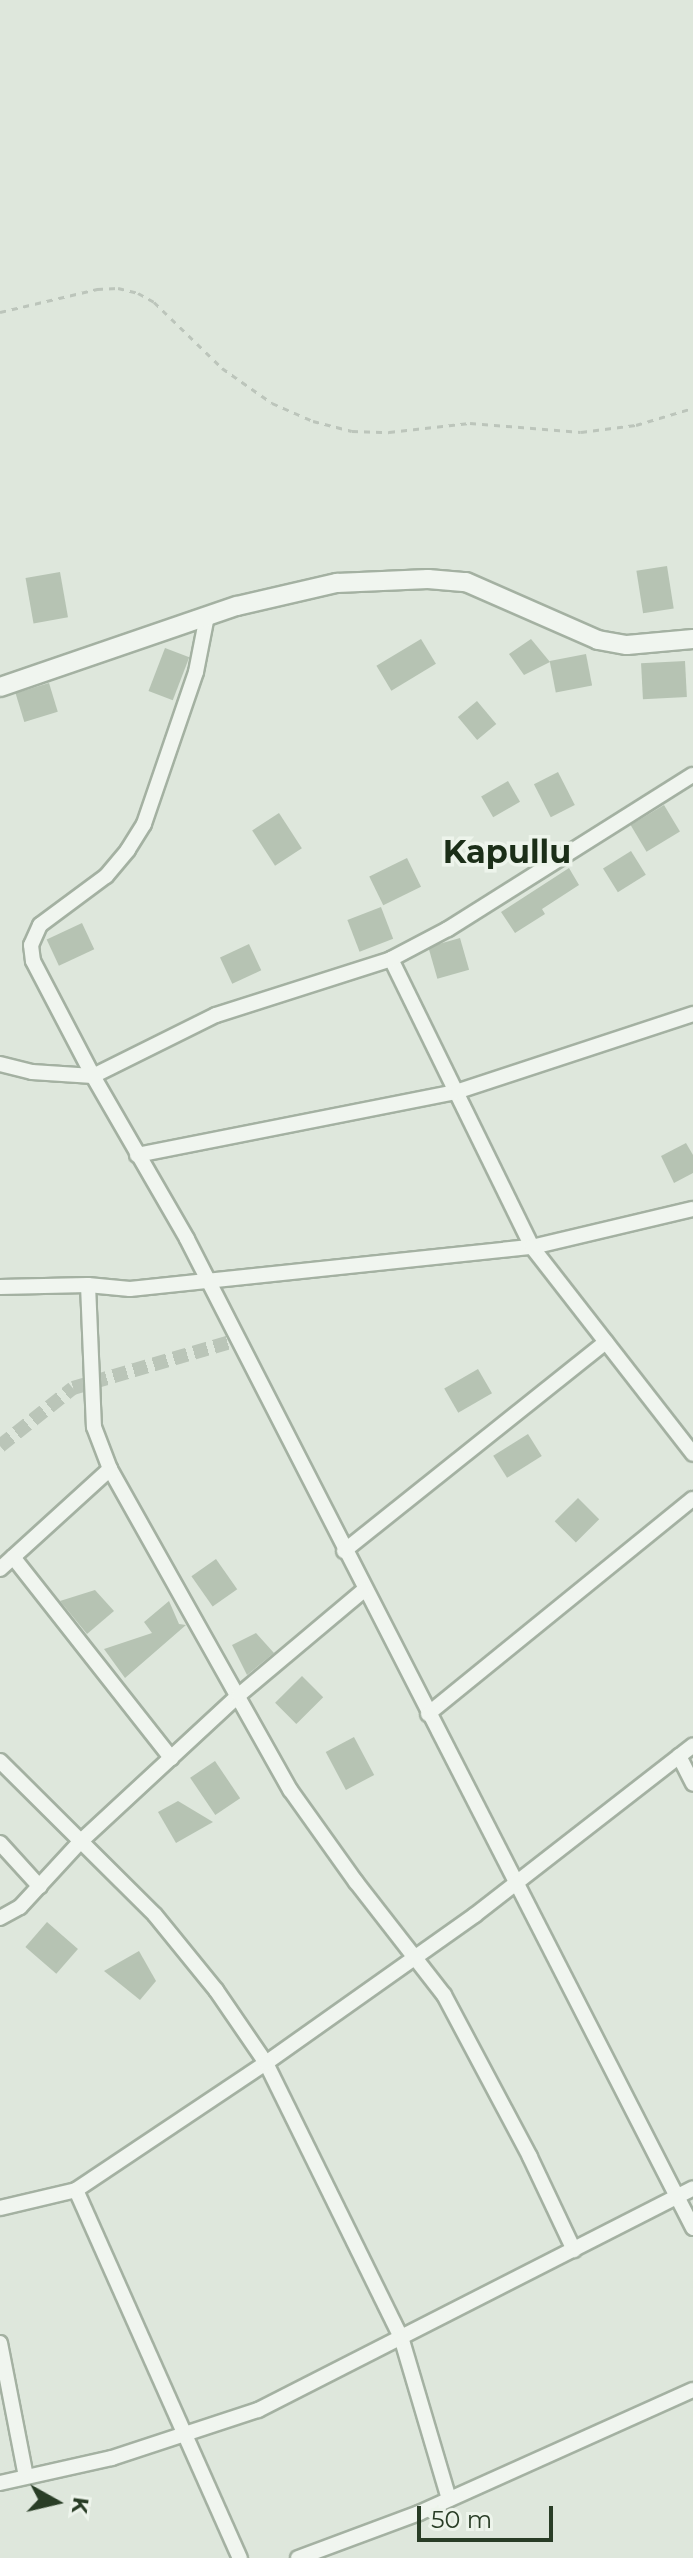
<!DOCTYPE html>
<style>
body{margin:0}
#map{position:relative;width:693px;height:2558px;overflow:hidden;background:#dee7dc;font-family:Montserrat,sans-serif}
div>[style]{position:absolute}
.building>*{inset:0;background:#b6c3b3;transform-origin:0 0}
.minor-tunnel>*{height:14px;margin-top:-7px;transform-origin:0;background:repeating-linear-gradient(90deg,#bac5b8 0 14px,transparent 0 21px)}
.path>*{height:3px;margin-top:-1.5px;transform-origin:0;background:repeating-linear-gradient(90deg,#bcc5bb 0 6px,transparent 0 12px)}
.roads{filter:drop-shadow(2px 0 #a4b1a2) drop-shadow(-2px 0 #a4b1a2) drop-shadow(0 2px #a4b1a2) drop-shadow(0 -2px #a4b1a2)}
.minor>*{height:14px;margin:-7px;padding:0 7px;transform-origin:7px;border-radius:7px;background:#f0f5ef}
.tertiary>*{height:18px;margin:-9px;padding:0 9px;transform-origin:9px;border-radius:9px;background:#f0f5ef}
span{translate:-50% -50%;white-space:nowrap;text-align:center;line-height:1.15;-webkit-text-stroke:7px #edf4eb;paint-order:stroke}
.district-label{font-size:32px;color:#1b2e18;font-weight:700}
.north{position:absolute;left:16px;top:2462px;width:80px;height:80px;-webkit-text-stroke:6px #edf4eb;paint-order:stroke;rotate:98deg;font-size:22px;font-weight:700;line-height:32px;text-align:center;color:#293d26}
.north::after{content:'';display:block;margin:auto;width:28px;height:36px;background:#293d26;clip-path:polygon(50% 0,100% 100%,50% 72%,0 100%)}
.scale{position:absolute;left:417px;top:2506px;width:136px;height:36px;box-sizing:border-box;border:4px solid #293d26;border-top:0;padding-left:10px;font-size:24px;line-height:28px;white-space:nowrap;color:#293d26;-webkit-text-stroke:6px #edf4eb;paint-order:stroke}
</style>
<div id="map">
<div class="building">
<i style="left:667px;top:566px;width:43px;height:31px;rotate:81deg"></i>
<i style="left:60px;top:572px;width:46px;height:35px;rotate:80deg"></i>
<i style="left:421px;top:639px;width:29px;height:52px;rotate:59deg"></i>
<i style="clip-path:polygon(531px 639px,550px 662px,524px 675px,509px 654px)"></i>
<i style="left:165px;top:648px;width:26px;height:46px;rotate:21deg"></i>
<i style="left:586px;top:654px;width:32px;height:37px;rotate:79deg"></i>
<i style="left:685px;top:661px;width:36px;height:44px;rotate:87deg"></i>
<i style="left:49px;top:683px;width:30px;height:35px;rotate:73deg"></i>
<i style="left:477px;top:701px;width:30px;height:25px;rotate:50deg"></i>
<i style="left:558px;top:772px;width:37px;height:27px;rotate:63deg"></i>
<i style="left:508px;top:781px;width:24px;height:31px;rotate:60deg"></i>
<i style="left:664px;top:805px;width:31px;height:39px;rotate:59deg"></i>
<i style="left:279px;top:813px;width:42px;height:32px;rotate:57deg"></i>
<i style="left:631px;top:851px;width:28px;height:33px;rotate:58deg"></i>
<i style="left:407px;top:858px;width:32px;height:42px;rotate:64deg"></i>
<i style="clip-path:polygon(569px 868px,579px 885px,542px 909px,545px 914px,515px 933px,501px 912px)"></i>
<i style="left:381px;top:907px;width:34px;height:36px;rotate:69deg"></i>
<i style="left:82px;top:923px;width:29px;height:39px;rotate:65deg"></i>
<i style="left:460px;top:938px;width:33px;height:33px;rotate:74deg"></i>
<i style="left:249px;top:944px;width:29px;height:32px;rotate:65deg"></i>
<i style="clip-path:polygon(686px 1143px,693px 1155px,693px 1173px,674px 1183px,661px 1156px)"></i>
<i style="left:478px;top:1369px;width:28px;height:39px;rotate:60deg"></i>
<i style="left:528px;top:1434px;width:26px;height:41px;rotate:58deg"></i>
<i style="left:578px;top:1498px;width:30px;height:33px;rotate:45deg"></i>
<i style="left:216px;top:1559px;width:37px;height:30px;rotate:55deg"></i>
<i style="clip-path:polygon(95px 1590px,114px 1611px,87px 1634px,60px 1601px)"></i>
<i style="clip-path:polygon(169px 1601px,179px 1624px,186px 1625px,125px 1678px,104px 1649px,152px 1633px,144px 1622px)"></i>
<i style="clip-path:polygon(256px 1633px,274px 1653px,247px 1675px,232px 1645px)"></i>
<i style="left:302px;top:1676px;width:30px;height:38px;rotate:45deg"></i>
<i style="left:354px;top:1737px;width:43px;height:32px;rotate:62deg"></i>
<i style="left:215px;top:1761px;width:45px;height:30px;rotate:56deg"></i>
<i style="clip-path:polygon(178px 1801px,213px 1822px,176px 1843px,158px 1812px)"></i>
<i style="left:47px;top:1922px;width:41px;height:33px;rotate:41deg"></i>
<i style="clip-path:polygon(139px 1951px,156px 1981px,140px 2000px,104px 1971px)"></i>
</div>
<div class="minor-tunnel">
<i style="left:0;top:1446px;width:93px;rotate:-38.5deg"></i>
<i style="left:73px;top:1388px;width:171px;rotate:-16.3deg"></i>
</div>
<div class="path">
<i style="left:0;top:312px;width:100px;rotate:-13.3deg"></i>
<i style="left:97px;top:289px;width:21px;rotate:-3deg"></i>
<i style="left:118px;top:288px;width:21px;rotate:14deg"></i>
<i style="left:138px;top:293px;width:18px;rotate:29deg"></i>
<i style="left:154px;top:302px;width:95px;rotate:44.1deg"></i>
<i style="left:222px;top:368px;width:61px;rotate:35deg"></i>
<i style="left:272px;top:403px;width:45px;rotate:23.7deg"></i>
<i style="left:313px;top:421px;width:40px;rotate:14.4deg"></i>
<i style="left:352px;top:431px;width:37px;rotate:2deg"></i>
<i style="left:389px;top:432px;width:81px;rotate:-6.3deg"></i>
<i style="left:470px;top:423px;width:111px;rotate:4.6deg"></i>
<i style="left:581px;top:432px;width:55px;rotate:-7.3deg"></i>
<i style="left:636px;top:425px;width:59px;rotate:-16.6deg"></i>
</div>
<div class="roads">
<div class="minor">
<i style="left:207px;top:616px;width:57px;rotate:101.1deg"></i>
<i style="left:196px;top:672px;width:161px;rotate:108.9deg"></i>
<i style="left:144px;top:824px;width:31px;rotate:122deg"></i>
<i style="left:128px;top:850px;width:34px;rotate:130deg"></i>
<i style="left:106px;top:876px;width:82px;rotate:143.4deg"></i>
<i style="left:40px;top:925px;width:22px;rotate:114deg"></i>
<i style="left:31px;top:945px;width:16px;rotate:83deg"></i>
<i style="left:33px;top:961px;width:130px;rotate:62.4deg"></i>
<i style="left:93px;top:1076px;width:188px;rotate:60deg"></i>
<i style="left:187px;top:1239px;width:1111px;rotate:62.9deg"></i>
<i style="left:391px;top:959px;width:321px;rotate:63.9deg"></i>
<i style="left:532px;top:1247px;width:262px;rotate:52.1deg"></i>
<i style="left:0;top:1064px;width:33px;rotate:14deg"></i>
<i style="left:32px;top:1072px;width:61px;rotate:3.8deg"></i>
<i style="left:93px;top:1076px;width:137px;rotate:-26.4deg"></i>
<i style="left:216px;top:1015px;width:184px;rotate:-17.7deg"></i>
<i style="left:391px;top:959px;width:64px;rotate:-27.8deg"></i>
<i style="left:448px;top:929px;width:289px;rotate:-32.2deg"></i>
<i style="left:137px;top:1155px;width:325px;rotate:-11.2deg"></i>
<i style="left:456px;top:1092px;width:250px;rotate:-18.2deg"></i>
<i style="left:88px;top:1285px;width:142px;rotate:87.6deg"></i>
<i style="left:94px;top:1427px;width:45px;rotate:69.1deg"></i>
<i style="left:110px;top:1469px;width:369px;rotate:60.7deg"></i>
<i style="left:291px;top:1791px;width:112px;rotate:54.5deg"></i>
<i style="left:356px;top:1882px;width:143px;rotate:52.1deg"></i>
<i style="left:444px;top:1995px;width:183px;rotate:62deg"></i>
<i style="left:530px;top:2157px;width:103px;rotate:64.7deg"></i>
<i style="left:0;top:1287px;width:88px;rotate:-1.3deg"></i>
<i style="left:88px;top:1285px;width:42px;rotate:5.4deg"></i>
<i style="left:130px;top:1289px;width:404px;rotate:-6deg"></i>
<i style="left:532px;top:1247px;width:165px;rotate:-13.3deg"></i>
<i style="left:344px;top:1551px;width:335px;rotate:-38.6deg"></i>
<i style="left:13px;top:1557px;width:256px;rotate:51.8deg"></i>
<i style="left:0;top:1569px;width:149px;rotate:-42.3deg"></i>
<i style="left:428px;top:1714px;width:341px;rotate:-39.1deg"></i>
<i style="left:679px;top:1756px;width:31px;rotate:63deg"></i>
<i style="left:0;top:1761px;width:218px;rotate:44.8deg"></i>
<i style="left:155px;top:1915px;width:97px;rotate:50.9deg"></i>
<i style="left:216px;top:1990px;width:88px;rotate:55.6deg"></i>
<i style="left:266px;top:2063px;width:305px;rotate:63.8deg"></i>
<i style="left:401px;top:2337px;width:169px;rotate:73.5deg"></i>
<i style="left:0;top:1843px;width:59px;rotate:47.7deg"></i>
<i style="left:0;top:1918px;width:23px;rotate:-29deg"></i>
<i style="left:20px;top:1907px;width:88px;rotate:-47.3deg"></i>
<i style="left:80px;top:1842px;width:217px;rotate:-42.8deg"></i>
<i style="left:239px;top:1695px;width:163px;rotate:-40deg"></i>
<i style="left:76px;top:2190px;width:403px;rotate:66deg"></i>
<i style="left:0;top:2208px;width:78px;rotate:-13.3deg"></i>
<i style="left:76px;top:2190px;width:229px;rotate:-33.8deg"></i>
<i style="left:266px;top:2063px;width:256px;rotate:-35.3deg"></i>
<i style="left:475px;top:1915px;width:276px;rotate:-37.9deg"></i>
<i style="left:0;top:2343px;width:136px;rotate:79deg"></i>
<i style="left:0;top:2483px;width:115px;rotate:-12.6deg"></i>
<i style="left:112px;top:2458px;width:154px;rotate:-18.2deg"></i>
<i style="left:258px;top:2410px;width:488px;rotate:-27deg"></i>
<i style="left:298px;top:2558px;width:129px;rotate:-20.4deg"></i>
<i style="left:419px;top:2513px;width:300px;rotate:-24.2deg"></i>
</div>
<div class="tertiary">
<i style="left:0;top:687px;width:250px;rotate:-18.9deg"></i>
<i style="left:237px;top:606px;width:103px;rotate:-13deg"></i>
<i style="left:337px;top:583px;width:91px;rotate:-2.5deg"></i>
<i style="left:428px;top:579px;width:38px;rotate:5deg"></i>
<i style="left:466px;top:582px;width:144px;rotate:23.7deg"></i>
<i style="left:598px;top:640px;width:29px;rotate:10deg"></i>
<i style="left:627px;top:645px;width:66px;rotate:-5.2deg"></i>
</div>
</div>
<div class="district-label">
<span style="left:507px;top:852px">Kapullu</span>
</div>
<div class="north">K</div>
<div class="scale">50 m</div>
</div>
